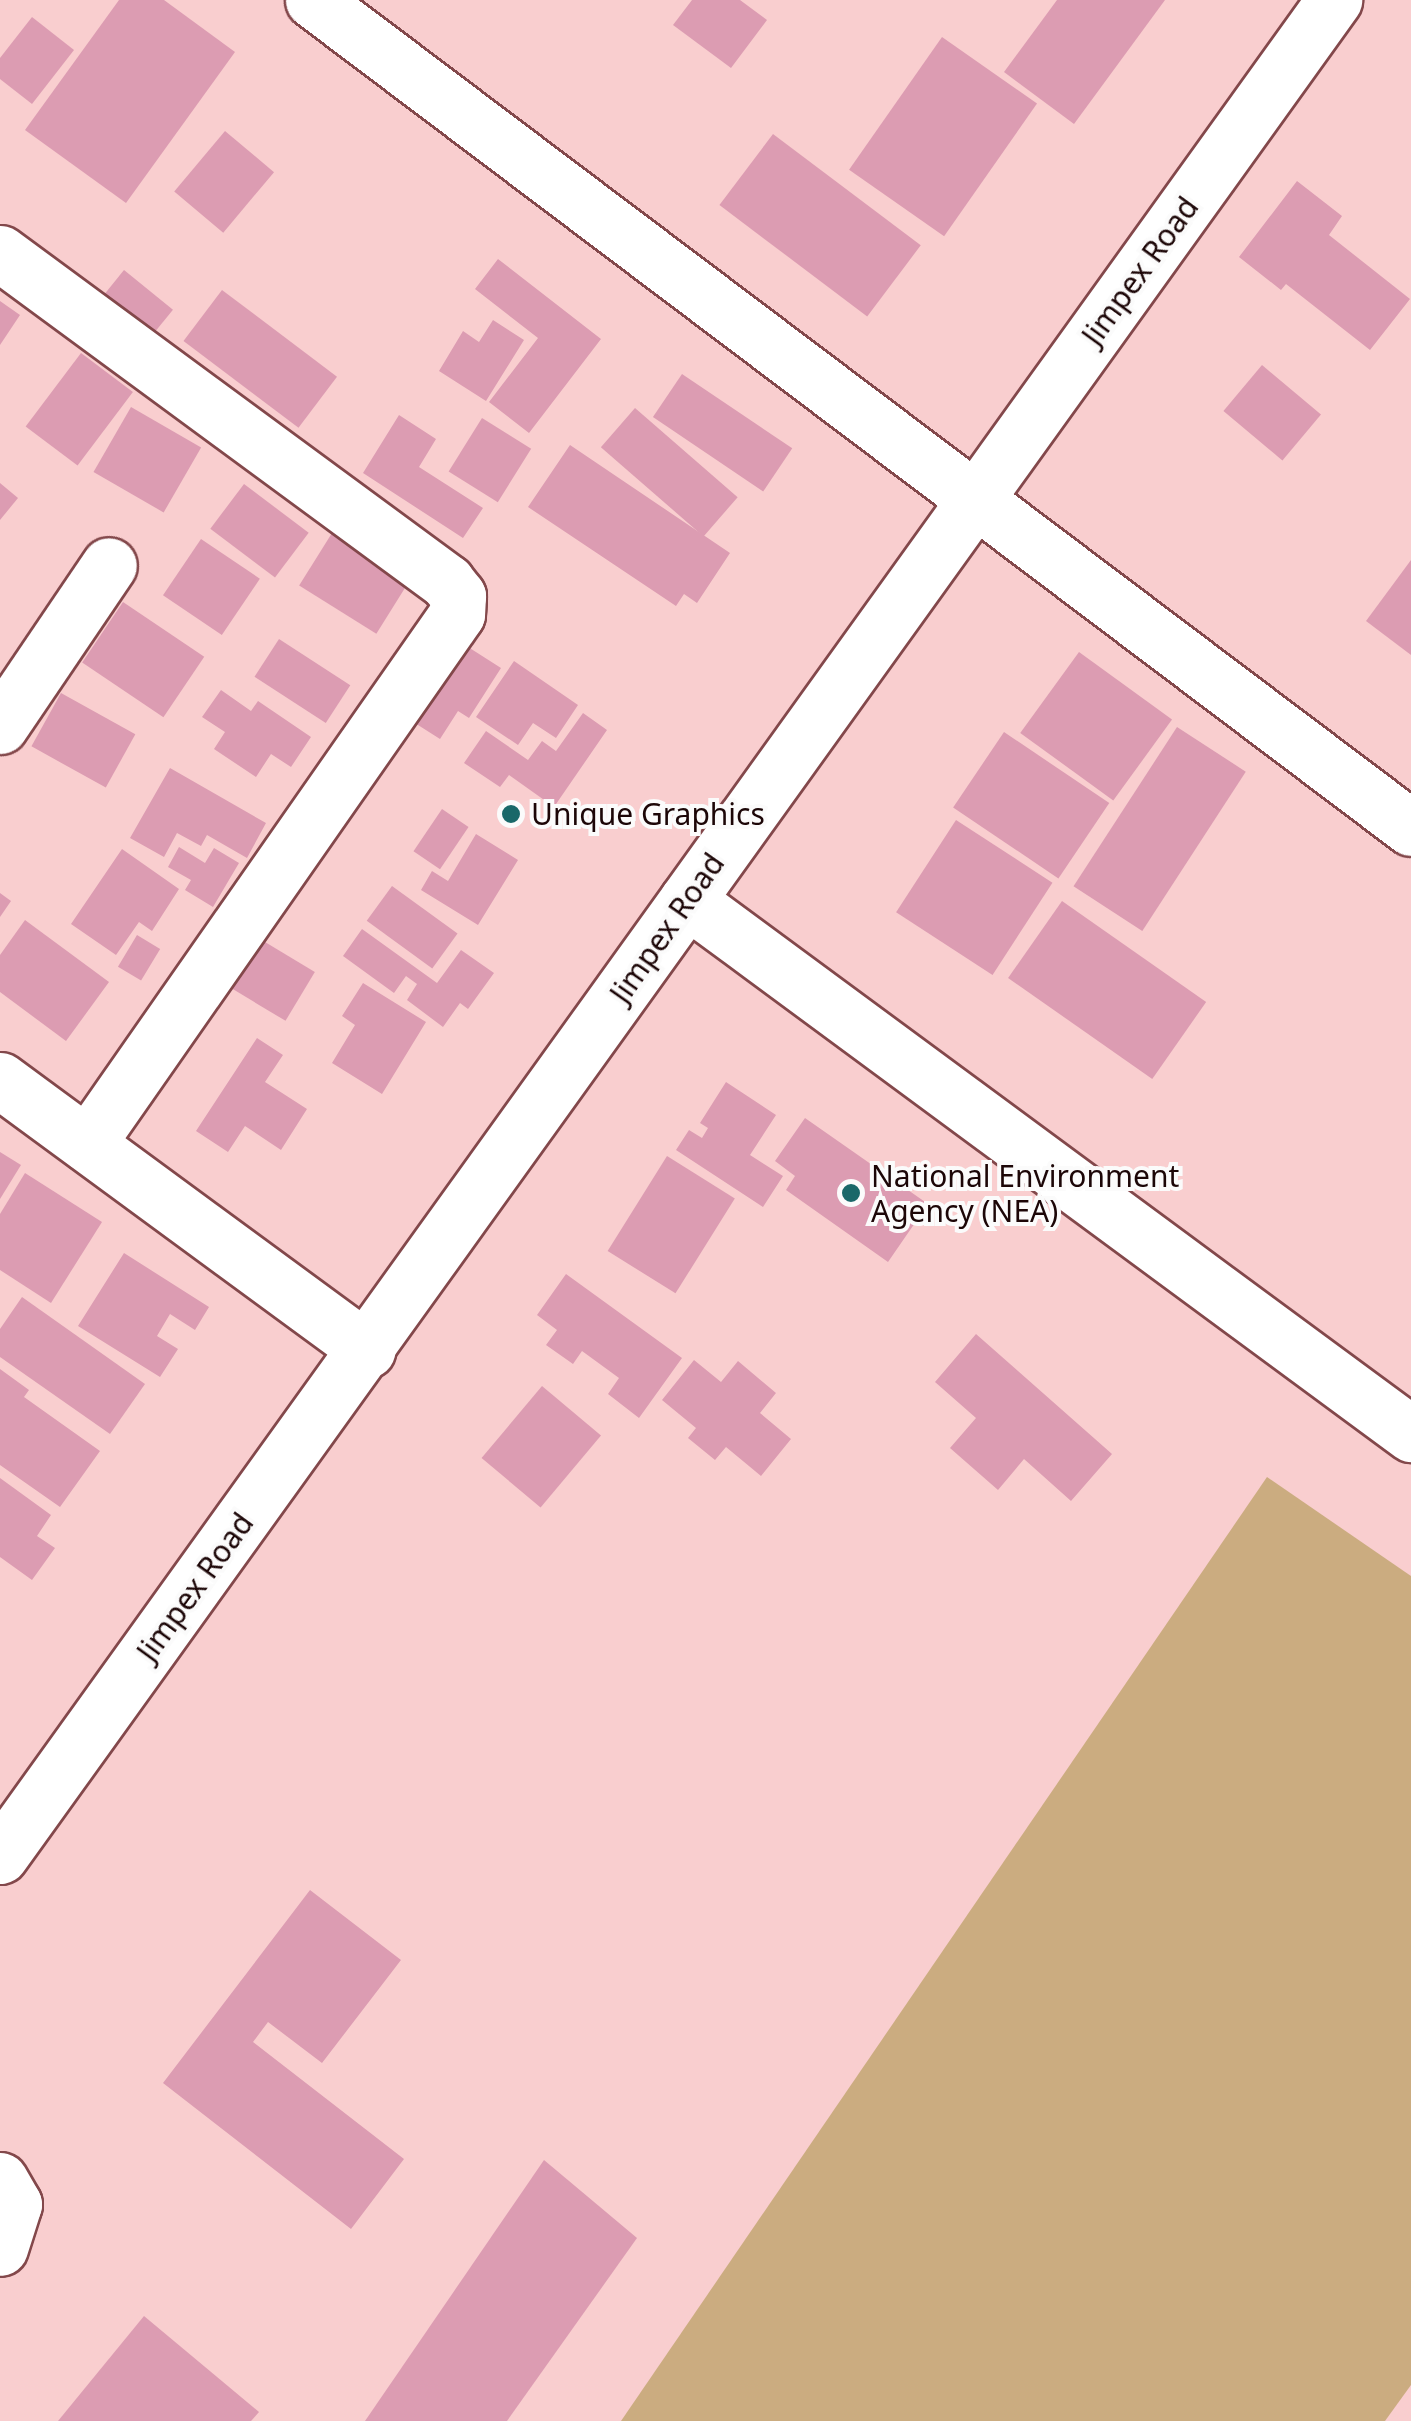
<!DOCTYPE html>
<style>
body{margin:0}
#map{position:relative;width:1411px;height:2421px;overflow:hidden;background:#f9cecf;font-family:"Noto Sans",sans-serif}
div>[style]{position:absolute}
.green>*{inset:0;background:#cbac80}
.building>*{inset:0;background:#dc9cb2;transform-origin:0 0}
.roads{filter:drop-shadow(2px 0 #83484b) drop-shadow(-2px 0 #83484b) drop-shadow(0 2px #83484b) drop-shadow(0 -2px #83484b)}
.minor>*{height:55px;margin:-27.5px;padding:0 27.5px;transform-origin:27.5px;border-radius:27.5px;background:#fff}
.dots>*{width:28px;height:28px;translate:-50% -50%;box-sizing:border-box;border:5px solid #fbfbfb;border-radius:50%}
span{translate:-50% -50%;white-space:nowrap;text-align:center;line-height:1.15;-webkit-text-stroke:8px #fbfbfb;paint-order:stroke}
.street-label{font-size:30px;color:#1c0607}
.poi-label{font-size:30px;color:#1c0607}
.left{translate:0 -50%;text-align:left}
</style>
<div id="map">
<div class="green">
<i style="clip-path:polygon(1267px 1477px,1411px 1576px,1411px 2385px,1385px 2421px,621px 2421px)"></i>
</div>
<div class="building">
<i style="clip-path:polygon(119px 0,164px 0,235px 52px,126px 203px,25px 130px)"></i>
<i style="clip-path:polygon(692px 0,740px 0,767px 20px,731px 68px,673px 25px)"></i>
<i style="clip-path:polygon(1057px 0,1165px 0,1074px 124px,1004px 72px)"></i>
<i style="clip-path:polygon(32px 17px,74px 50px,32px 104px,0 79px,0 58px)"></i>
<i style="left:942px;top:37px;width:116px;height:162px;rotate:35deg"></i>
<i style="left:225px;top:131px;width:64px;height:79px;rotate:40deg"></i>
<i style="left:773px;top:134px;width:185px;height:89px;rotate:37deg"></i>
<i style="clip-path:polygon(1297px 181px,1342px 216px,1329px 235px,1410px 299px,1370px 350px,1286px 284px,1281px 290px,1239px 257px)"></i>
<i style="clip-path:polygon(498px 259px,601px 339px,529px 433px,489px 402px,538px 338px,475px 289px)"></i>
<i style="left:124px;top:270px;width:63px;height:34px;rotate:39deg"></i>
<i style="left:222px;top:290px;width:144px;height:64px;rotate:37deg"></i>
<i style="clip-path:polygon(0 301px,20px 315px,0 345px)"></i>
<i style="clip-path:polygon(493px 320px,524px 340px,486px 401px,439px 371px,463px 331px,479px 342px)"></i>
<i style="left:81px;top:353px;width:65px;height:92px;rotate:37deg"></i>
<i style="left:1262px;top:365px;width:77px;height:60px;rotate:40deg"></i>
<i style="left:682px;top:374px;width:133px;height:52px;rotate:34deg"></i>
<i style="left:131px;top:407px;width:81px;height:75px;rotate:30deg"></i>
<i style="left:635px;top:408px;width:136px;height:52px;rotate:41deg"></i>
<i style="clip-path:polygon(399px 415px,436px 439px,419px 467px,483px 508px,463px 538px,363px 473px)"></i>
<i style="left:482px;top:418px;width:58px;height:63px;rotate:32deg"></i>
<i style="clip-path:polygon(570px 445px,730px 553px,697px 603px,684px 594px,676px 606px,528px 507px)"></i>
<i style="clip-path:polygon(0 483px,18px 498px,0 520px)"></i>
<i style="left:244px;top:484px;width:81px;height:56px;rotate:37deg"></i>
<i style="left:332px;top:533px;width:91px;height:62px;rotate:32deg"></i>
<i style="left:201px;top:539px;width:71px;height:68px;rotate:34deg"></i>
<i style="clip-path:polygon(1411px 560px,1411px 655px,1366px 621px)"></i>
<i style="left:123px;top:602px;width:98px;height:73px;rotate:34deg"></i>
<i style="clip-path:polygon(454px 638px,501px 668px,469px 718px,458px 711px,440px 739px,396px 711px)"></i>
<i style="left:279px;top:639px;width:85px;height:45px;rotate:33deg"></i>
<i style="left:1079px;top:652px;width:115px;height:100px;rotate:36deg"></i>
<i style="clip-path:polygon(514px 661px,578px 705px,556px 738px,533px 723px,518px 745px,476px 717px)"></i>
<i style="clip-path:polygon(221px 690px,251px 711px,258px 701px,311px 737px,291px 767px,271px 754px,256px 777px,214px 749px,225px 732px,202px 717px)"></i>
<i style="left:61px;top:693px;width:85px;height:61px;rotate:29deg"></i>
<i style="clip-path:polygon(583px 713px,607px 730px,554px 807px,509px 775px,500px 787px,464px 763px,486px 731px,528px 760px,542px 741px,556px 751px)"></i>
<i style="left:1177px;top:727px;width:82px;height:190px;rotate:33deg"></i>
<i style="left:1004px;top:732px;width:127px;height:91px;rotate:34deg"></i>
<i style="clip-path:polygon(170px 768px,266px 823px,247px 858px,207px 835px,201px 846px,177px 833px,164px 857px,130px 838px)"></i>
<i style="left:442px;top:809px;width:32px;height:51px;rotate:34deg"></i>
<i style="left:956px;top:820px;width:115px;height:110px;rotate:33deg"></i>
<i style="clip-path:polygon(476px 834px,518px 860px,478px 925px,421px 890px,432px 871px,448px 881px)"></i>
<i style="clip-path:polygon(179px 847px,205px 863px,214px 848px,239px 863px,213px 907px,185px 890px,191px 880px,168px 867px)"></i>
<i style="clip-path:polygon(122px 849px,179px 889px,152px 931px,139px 922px,116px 955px,71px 924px)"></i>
<i style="left:392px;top:886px;width:81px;height:43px;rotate:36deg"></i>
<i style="clip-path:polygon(0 893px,11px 901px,0 917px)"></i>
<i style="left:1062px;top:901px;width:176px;height:94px;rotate:35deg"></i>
<i style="clip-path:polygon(25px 920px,109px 982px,66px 1041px,0 992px,0 955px)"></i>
<i style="clip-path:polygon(362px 929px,437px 983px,461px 950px,494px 973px,468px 1009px,460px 1003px,443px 1027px,407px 1000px,417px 984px,406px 976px,394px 993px,343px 956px)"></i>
<i style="left:137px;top:935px;width:27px;height:37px;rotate:31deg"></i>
<i style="left:260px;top:939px;width:64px;height:57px;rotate:31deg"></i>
<i style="clip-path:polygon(363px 983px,426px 1022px,382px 1094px,332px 1063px,355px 1025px,342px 1016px)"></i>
<i style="clip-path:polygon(257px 1038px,283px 1055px,265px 1082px,307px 1109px,281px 1150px,245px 1126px,228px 1152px,196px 1131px)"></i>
<i style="clip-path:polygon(726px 1082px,776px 1115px,750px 1155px,783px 1176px,763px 1207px,676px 1150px,689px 1130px,702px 1138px,708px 1128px,700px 1123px)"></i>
<i style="clip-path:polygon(805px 1118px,928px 1204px,888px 1262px,786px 1190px,795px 1176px,775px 1161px)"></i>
<i style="clip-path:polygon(0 1152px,21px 1165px,0 1199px)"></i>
<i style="left:667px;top:1156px;width:80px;height:112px;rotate:32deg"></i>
<i style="clip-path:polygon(25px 1173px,102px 1222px,51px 1303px,0 1270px,0 1214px)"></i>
<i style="clip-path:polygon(124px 1253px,209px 1307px,195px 1330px,170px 1314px,157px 1336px,178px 1349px,160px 1377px,78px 1326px)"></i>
<i style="clip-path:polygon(566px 1274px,682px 1358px,639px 1418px,608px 1394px,619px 1378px,582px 1351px,573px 1364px,546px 1345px,557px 1330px,537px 1315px)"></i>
<i style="clip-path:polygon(22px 1297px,145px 1384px,110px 1434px,0 1357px,0 1329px)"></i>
<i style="clip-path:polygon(976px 1334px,1112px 1454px,1071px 1501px,1024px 1459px,998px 1490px,950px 1448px,976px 1418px,935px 1382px)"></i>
<i style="clip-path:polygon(694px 1360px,721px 1382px,738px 1361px,776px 1393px,760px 1413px,791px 1439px,761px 1476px,726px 1447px,715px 1460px,688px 1438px,696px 1428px,662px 1400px)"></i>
<i style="clip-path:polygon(0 1369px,29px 1390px,24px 1397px,100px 1451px,60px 1507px,0 1465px)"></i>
<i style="left:542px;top:1386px;width:77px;height:94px;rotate:40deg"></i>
<i style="clip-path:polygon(0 1478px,51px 1515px,37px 1536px,55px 1548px,32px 1580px,0 1557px)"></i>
<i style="clip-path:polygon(310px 1890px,401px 1960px,322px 2063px,268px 2022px,253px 2042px,404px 2159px,351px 2229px,163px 2083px)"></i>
<i style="clip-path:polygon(544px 2160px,637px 2238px,507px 2421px,365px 2421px)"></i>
<i style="clip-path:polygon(144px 2316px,259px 2412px,251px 2421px,58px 2421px)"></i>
</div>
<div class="roads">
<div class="minor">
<i style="left:313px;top:0;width:1375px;rotate:37.02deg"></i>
<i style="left:0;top:253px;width:555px;rotate:36.35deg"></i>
<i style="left:447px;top:582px;width:18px;rotate:52deg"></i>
<i style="left:458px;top:596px;width:18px;rotate:93deg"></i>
<i style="left:457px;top:614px;width:646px;rotate:124.92deg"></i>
<i style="left:0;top:726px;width:194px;rotate:-55.9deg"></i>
<i style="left:687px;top:900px;width:900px;rotate:36.41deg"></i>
<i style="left:0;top:1080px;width:456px;rotate:36.3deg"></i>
<i style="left:0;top:1856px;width:2286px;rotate:-54.29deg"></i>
<i style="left:0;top:2180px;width:28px;rotate:60deg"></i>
<i style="left:14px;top:2204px;width:46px;rotate:107.7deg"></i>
</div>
</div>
<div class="dots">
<i style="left:511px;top:814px;background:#1a6869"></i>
<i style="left:851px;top:1193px;background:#1a6869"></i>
</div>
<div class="street-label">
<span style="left:1140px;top:271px;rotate:-54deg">Jimpex Road</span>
<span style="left:667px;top:928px;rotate:-55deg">Jimpex Road</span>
<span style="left:195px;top:1587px;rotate:-54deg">Jimpex Road</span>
</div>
<div class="poi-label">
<span class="left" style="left:531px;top:814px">Unique Graphics</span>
<span class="left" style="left:871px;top:1193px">National Environment<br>Agency (NEA)</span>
</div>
</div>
